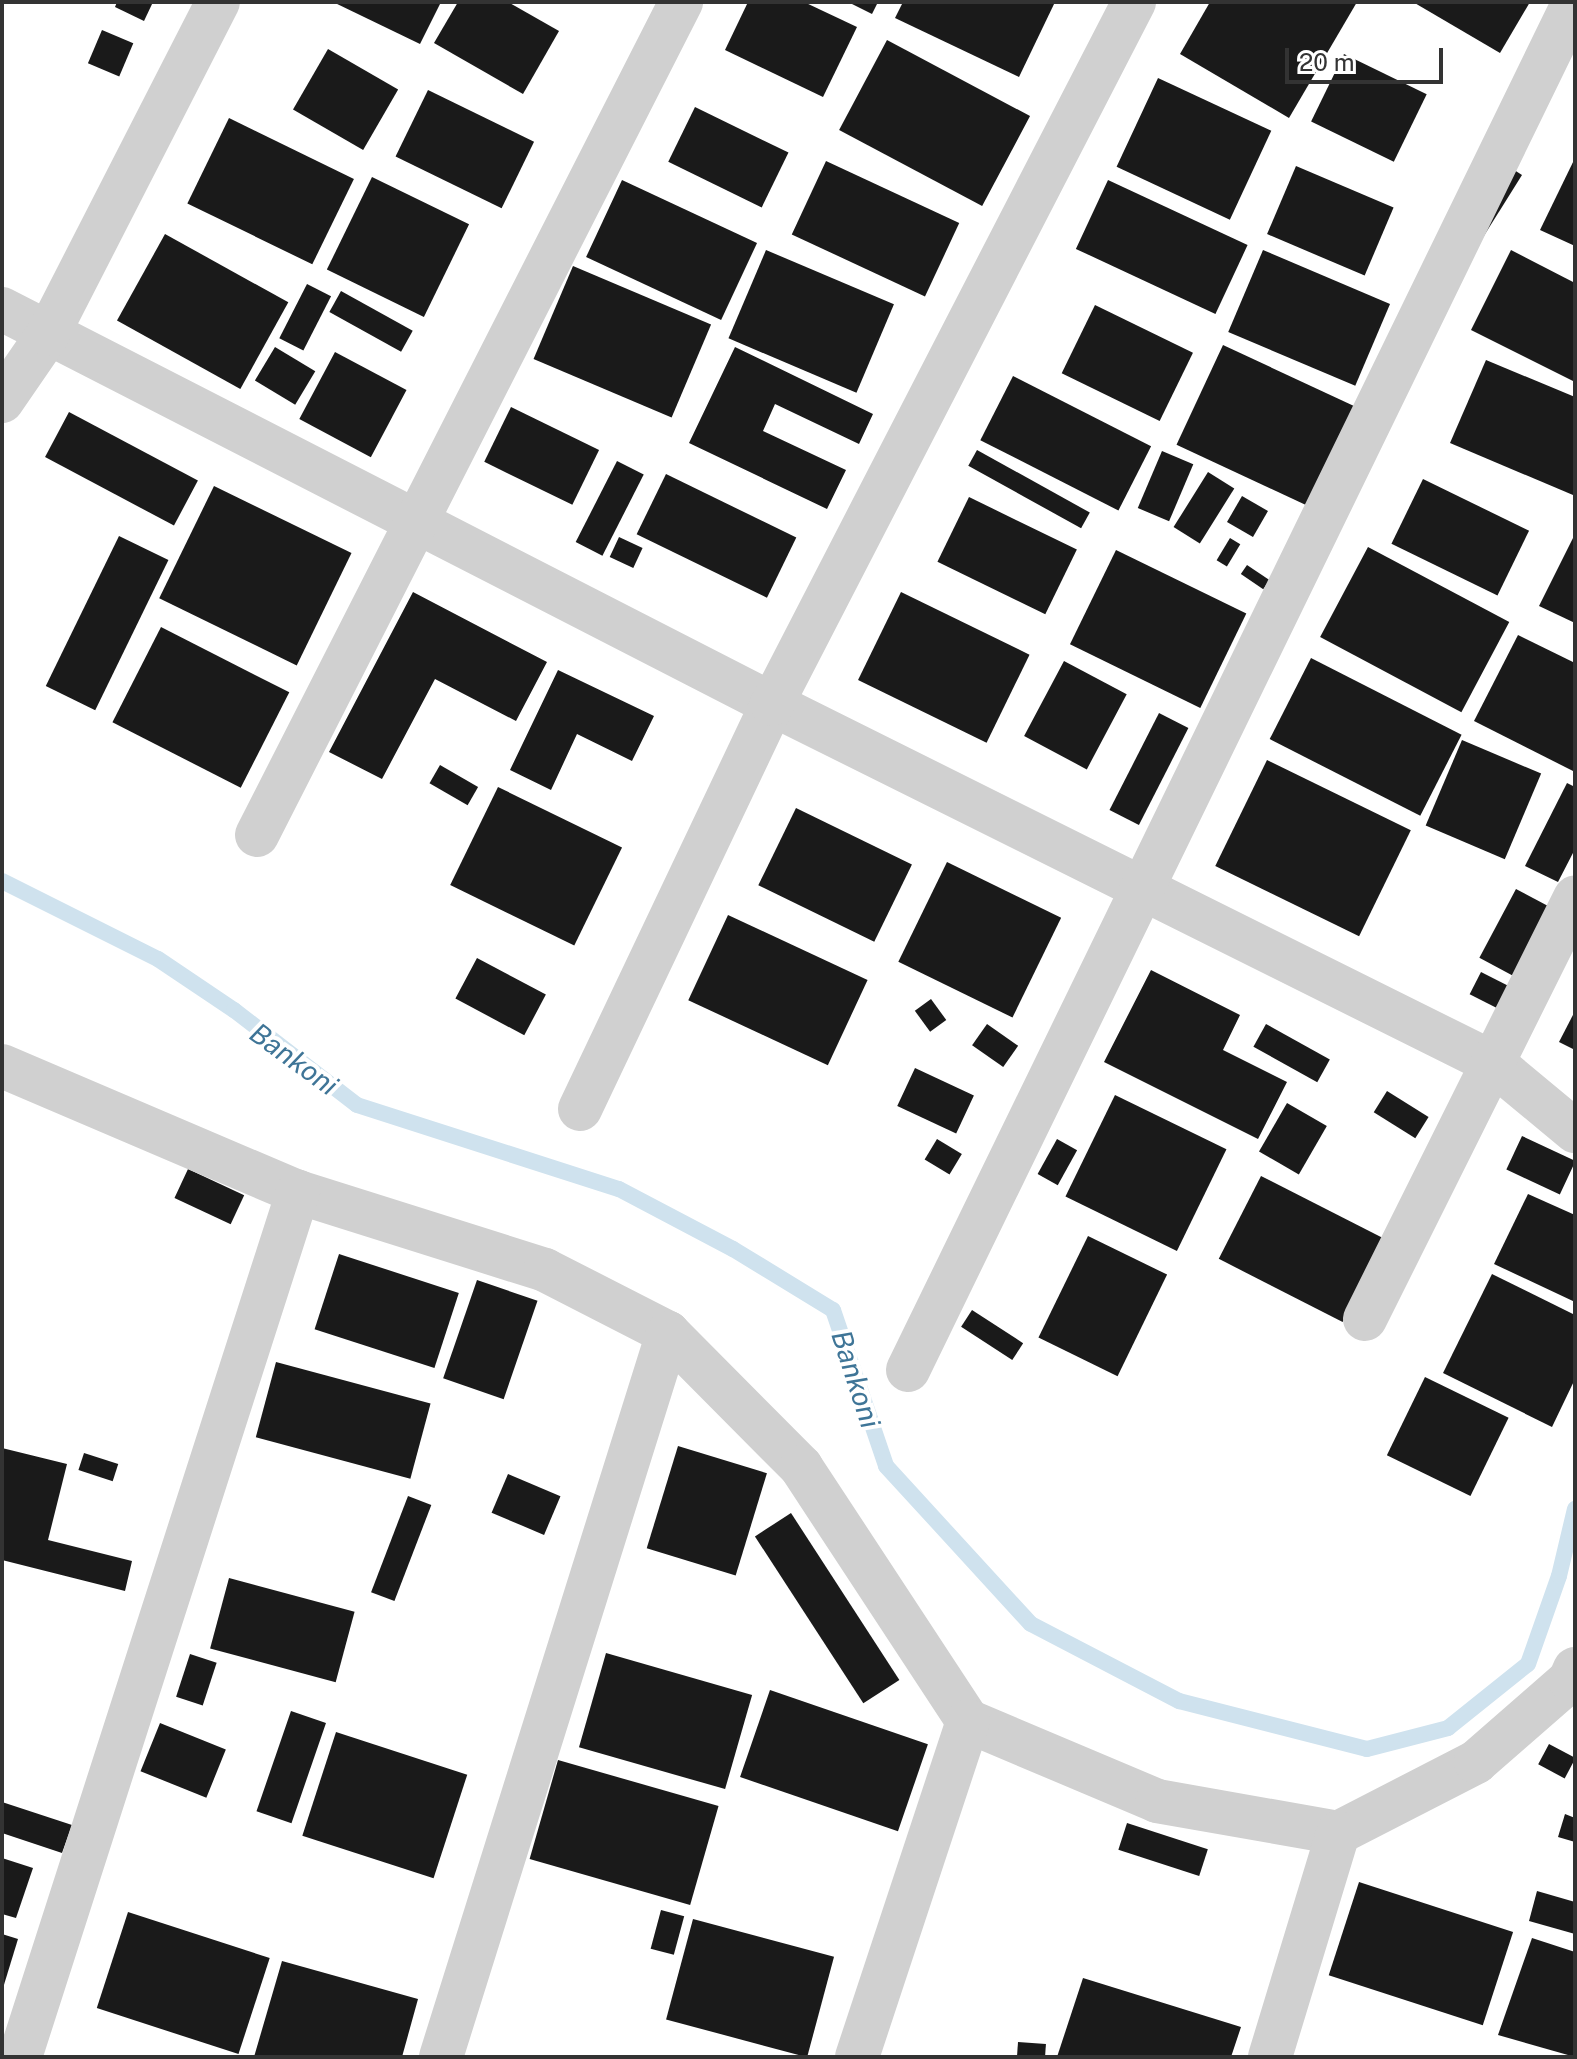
<!DOCTYPE html>
<style>
body{margin:0}
#map{position:relative;width:1577px;height:2059px;overflow:hidden;background:#fff;font-family:"Public Sans",sans-serif}
div>[style]{position:absolute}
.stream>*{height:16px;margin:-8px;padding:0 8px;transform-origin:8px;border-radius:8px;background:#cfe2ee}
.building>*{inset:0;background:#1a1a1a;transform-origin:0 0}
.minor>*{height:44px;margin:-22px;padding:0 22px;transform-origin:22px;border-radius:22px;background:#d0d0d0}
span{translate:-50% -50%;white-space:nowrap;text-align:center;line-height:1.15;-webkit-text-stroke:8px #fff;paint-order:stroke}
.water-label{font-size:28px;color:#3f7597;font-style:italic}
.frame{position:absolute;inset:0;border:4px solid #333;pointer-events:none}
.scale{position:absolute;left:1285px;top:48px;width:158px;height:36px;box-sizing:border-box;border:4px solid #333;border-top:0;padding-left:10px;font-size:24px;line-height:28px;white-space:nowrap;color:#333;-webkit-text-stroke:6px #fff;paint-order:stroke}
</style>
<div id="map">
<div class="stream">
<i style="left:2px;top:881px;width:174px;rotate:26.6deg"></i>
<i style="left:158px;top:959px;width:92px;rotate:33.9deg"></i>
<i style="left:234px;top:1010px;width:155px;rotate:37.7deg"></i>
<i style="left:357px;top:1105px;width:275px;rotate:17.8deg"></i>
<i style="left:619px;top:1189px;width:129px;rotate:27.8deg"></i>
<i style="left:733px;top:1249px;width:117px;rotate:31.4deg"></i>
<i style="left:833px;top:1310px;width:165px;rotate:71.2deg"></i>
<i style="left:886px;top:1466px;width:214px;rotate:47.5deg"></i>
<i style="left:1031px;top:1624px;width:167px;rotate:27.5deg"></i>
<i style="left:1179px;top:1701px;width:194px;rotate:14.3deg"></i>
<i style="left:1367px;top:1749px;width:84px;rotate:-14.5deg"></i>
<i style="left:1448px;top:1728px;width:102px;rotate:-38.7deg"></i>
<i style="left:1528px;top:1664px;width:93px;rotate:-70.6deg"></i>
<i style="left:1559px;top:1576px;width:69px;rotate:-76.6deg"></i>
</div>
<div class="building">
<i style="clip-path:polygon(117px 2px,153px 2px,144px 21px,115px 7px)"></i>
<i style="clip-path:polygon(333px 2px,441px 2px,420px 44px)"></i>
<i style="clip-path:polygon(458px 2px,508px 2px,559px 31px,523px 94px,434px 43px)"></i>
<i style="clip-path:polygon(748px 2px,804px 2px,857px 27px,823px 97px,725px 50px)"></i>
<i style="clip-path:polygon(848px 2px,878px 2px,872px 14px)"></i>
<i style="clip-path:polygon(903px 2px,1055px 2px,1019px 77px,895px 18px)"></i>
<i style="clip-path:polygon(1210px 2px,1357px 2px,1289px 118px,1180px 54px)"></i>
<i style="clip-path:polygon(1413px 2px,1530px 2px,1500px 53px)"></i>
<i style="left:102px;top:30px;width:34px;height:36px;rotate:23deg"></i>
<i style="left:887px;top:40px;width:162px;height:102px;rotate:28deg"></i>
<i style="left:328px;top:49px;width:81px;height:70px;rotate:30deg"></i>
<i style="left:1344px;top:54px;width:92px;height:75px;rotate:26deg"></i>
<i style="left:1158px;top:78px;width:125px;height:98px;rotate:25deg"></i>
<i style="left:428px;top:90px;width:118px;height:74px;rotate:26deg"></i>
<i style="left:695px;top:107px;width:104px;height:61px;rotate:26deg"></i>
<i style="left:229px;top:118px;width:139px;height:95px;rotate:26deg"></i>
<i style="clip-path:polygon(1575px 158px,1575px 246px,1540px 230px)"></i>
<i style="left:826px;top:161px;width:147px;height:81px;rotate:25deg"></i>
<i style="left:1296px;top:166px;width:106px;height:74px;rotate:23deg"></i>
<i style="left:1511px;top:168px;width:13px;height:73px;rotate:32deg"></i>
<i style="left:372px;top:177px;width:108px;height:103px;rotate:26deg"></i>
<i style="left:622px;top:180px;width:149px;height:85px;rotate:25deg"></i>
<i style="left:1108px;top:180px;width:154px;height:76px;rotate:25deg"></i>
<i style="left:165px;top:234px;width:141px;height:99px;rotate:29deg"></i>
<i style="left:766px;top:250px;width:139px;height:96px;rotate:23deg"></i>
<i style="left:1263px;top:250px;width:138px;height:89px;rotate:23deg"></i>
<i style="clip-path:polygon(1511px 250px,1575px 283px,1575px 382px,1471px 330px)"></i>
<i style="left:573px;top:266px;width:150px;height:101px;rotate:23deg"></i>
<i style="left:307px;top:284px;width:27px;height:61px;rotate:27deg"></i>
<i style="left:341px;top:291px;width:82px;height:24px;rotate:29deg"></i>
<i style="left:1095px;top:305px;width:109px;height:76px;rotate:26deg"></i>
<i style="left:1223px;top:345px;width:154px;height:110px;rotate:25deg"></i>
<i style="left:275px;top:347px;width:47px;height:39px;rotate:31deg"></i>
<i style="clip-path:polygon(735px 347px,873px 414px,859px 444px,775px 404px,763px 431px,846px 470px,827px 509px,689px 443px)"></i>
<i style="left:335px;top:352px;width:81px;height:76px;rotate:28deg"></i>
<i style="clip-path:polygon(1486px 360px,1575px 397px,1573px 495px,1450px 443px)"></i>
<i style="left:1013px;top:376px;width:155px;height:72px;rotate:27deg"></i>
<i style="left:511px;top:407px;width:98px;height:61px;rotate:26deg"></i>
<i style="left:69px;top:412px;width:146px;height:51px;rotate:28deg"></i>
<i style="left:977px;top:450px;width:129px;height:18px;rotate:29deg"></i>
<i style="left:1162px;top:451px;width:34px;height:62px;rotate:23deg"></i>
<i style="left:617px;top:461px;width:30px;height:91px;rotate:27deg"></i>
<i style="left:1208px;top:472px;width:31px;height:65px;rotate:32deg"></i>
<i style="left:666px;top:474px;width:145px;height:67px;rotate:26deg"></i>
<i style="left:1423px;top:479px;width:118px;height:72px;rotate:26deg"></i>
<i style="left:214px;top:486px;width:153px;height:125px;rotate:26deg"></i>
<i style="left:1242px;top:496px;width:30px;height:30px;rotate:30deg"></i>
<i style="left:969px;top:497px;width:120px;height:72px;rotate:26deg"></i>
<i style="clip-path:polygon(1575px 534px,1575px 623px,1539px 606px)"></i>
<i style="left:119px;top:536px;width:55px;height:167px;rotate:26deg"></i>
<i style="left:619px;top:537px;width:26px;height:22px;rotate:25deg"></i>
<i style="left:1230px;top:538px;width:12px;height:26px;rotate:31deg"></i>
<i style="left:1368px;top:547px;width:160px;height:102px;rotate:28deg"></i>
<i style="left:1116px;top:550px;width:145px;height:105px;rotate:26deg"></i>
<i style="left:1247px;top:565px;width:27px;height:11px;rotate:34deg"></i>
<i style="clip-path:polygon(413px 592px,547px 662px,516px 721px,435px 679px,382px 779px,329px 752px)"></i>
<i style="left:901px;top:592px;width:143px;height:98px;rotate:26deg"></i>
<i style="left:161px;top:627px;width:144px;height:107px;rotate:27deg"></i>
<i style="clip-path:polygon(1518px 635px,1575px 663px,1575px 772px,1474px 721px)"></i>
<i style="left:1311px;top:658px;width:169px;height:91px;rotate:27deg"></i>
<i style="left:1064px;top:661px;width:71px;height:85px;rotate:28deg"></i>
<i style="clip-path:polygon(558px 670px,654px 716px,632px 761px,577px 734px,551px 790px,510px 770px)"></i>
<i style="left:1159px;top:713px;width:33px;height:109px;rotate:27deg"></i>
<i style="left:1462px;top:740px;width:86px;height:93px;rotate:23deg"></i>
<i style="left:1267px;top:760px;width:160px;height:118px;rotate:26deg"></i>
<i style="left:440px;top:765px;width:44px;height:21px;rotate:30deg"></i>
<i style="clip-path:polygon(1567px 783px,1575px 787px,1575px 849px,1558px 882px,1525px 866px)"></i>
<i style="left:498px;top:787px;width:138px;height:109px;rotate:26deg"></i>
<i style="left:796px;top:808px;width:129px;height:86px;rotate:26deg"></i>
<i style="left:947px;top:862px;width:127px;height:111px;rotate:26deg"></i>
<i style="left:1516px;top:889px;width:47px;height:78px;rotate:28deg"></i>
<i style="left:728px;top:915px;width:154px;height:94px;rotate:25deg"></i>
<i style="left:477px;top:958px;width:78px;height:46px;rotate:28deg"></i>
<i style="clip-path:polygon(1151px 970px,1240px 1015px,1223px 1050px,1287px 1082px,1258px 1139px,1104px 1062px)"></i>
<i style="left:1481px;top:972px;width:31px;height:25px;rotate:27deg"></i>
<i style="left:931px;top:999px;width:26px;height:20px;rotate:54deg"></i>
<i style="clip-path:polygon(1575px 1011px,1575px 1050px,1559px 1042px)"></i>
<i style="left:987px;top:1024px;width:38px;height:26px;rotate:35deg"></i>
<i style="left:1266px;top:1024px;width:73px;height:26px;rotate:29deg"></i>
<i style="left:915px;top:1068px;width:65px;height:42px;rotate:25deg"></i>
<i style="left:1387px;top:1091px;width:49px;height:25px;rotate:32deg"></i>
<i style="left:1115px;top:1095px;width:124px;height:113px;rotate:26deg"></i>
<i style="left:1287px;top:1103px;width:46px;height:56px;rotate:30deg"></i>
<i style="left:1522px;top:1136px;width:59px;height:37px;rotate:25deg"></i>
<i style="left:937px;top:1139px;width:29px;height:24px;rotate:31deg"></i>
<i style="left:1057px;top:1139px;width:23px;height:40px;rotate:29deg"></i>
<i style="left:188px;top:1169px;width:62px;height:32px;rotate:25deg"></i>
<i style="left:1261px;top:1176px;width:139px;height:93px;rotate:27deg"></i>
<i style="clip-path:polygon(1528px 1194px,1575px 1215px,1575px 1302px,1494px 1264px)"></i>
<i style="left:1088px;top:1236px;width:88px;height:113px;rotate:26deg"></i>
<i style="left:339px;top:1254px;width:126px;height:79px;rotate:18deg"></i>
<i style="clip-path:polygon(1492px 1274px,1575px 1315px,1575px 1379px,1552px 1427px,1443px 1373px)"></i>
<i style="left:477px;top:1280px;width:64px;height:104px;rotate:19deg"></i>
<i style="left:972px;top:1310px;width:61px;height:20px;rotate:33deg"></i>
<i style="left:276px;top:1362px;width:160px;height:78px;rotate:15deg"></i>
<i style="left:1425px;top:1377px;width:93px;height:87px;rotate:26deg"></i>
<i style="left:678px;top:1446px;width:93px;height:107px;rotate:17deg"></i>
<i style="clip-path:polygon(2px 1448px,67px 1464px,48px 1540px,132px 1561px,125px 1591px,2px 1560px)"></i>
<i style="left:84px;top:1453px;width:36px;height:18px;rotate:18deg"></i>
<i style="left:508px;top:1474px;width:57px;height:42px;rotate:23deg"></i>
<i style="left:408px;top:1496px;width:25px;height:103px;rotate:21deg"></i>
<i style="left:791px;top:1513px;width:199px;height:43px;rotate:57deg"></i>
<i style="left:229px;top:1578px;width:130px;height:73px;rotate:15deg"></i>
<i style="left:606px;top:1653px;width:152px;height:98px;rotate:16deg"></i>
<i style="left:190px;top:1654px;width:28px;height:45px;rotate:18deg"></i>
<i style="left:770px;top:1690px;width:167px;height:92px;rotate:19deg"></i>
<i style="left:291px;top:1711px;width:37px;height:106px;rotate:19deg"></i>
<i style="left:160px;top:1723px;width:71px;height:52px;rotate:22deg"></i>
<i style="left:336px;top:1732px;width:138px;height:109px;rotate:18deg"></i>
<i style="left:1549px;top:1744px;width:30px;height:23px;rotate:28deg"></i>
<i style="left:558px;top:1760px;width:167px;height:103px;rotate:16deg"></i>
<i style="clip-path:polygon(2px 1802px,72px 1825px,62px 1853px,2px 1833px)"></i>
<i style="clip-path:polygon(1565px 1814px,1575px 1818px,1575px 1842px,1558px 1837px)"></i>
<i style="left:1127px;top:1823px;width:85px;height:28px;rotate:18deg"></i>
<i style="clip-path:polygon(2px 1858px,33px 1868px,16px 1918px,2px 1914px)"></i>
<i style="left:1359px;top:1882px;width:162px;height:98px;rotate:18deg"></i>
<i style="clip-path:polygon(1537px 1891px,1575px 1902px,1575px 1934px,1529px 1921px)"></i>
<i style="left:661px;top:1910px;width:24px;height:40px;rotate:15deg"></i>
<i style="left:128px;top:1912px;width:149px;height:101px;rotate:18deg"></i>
<i style="left:693px;top:1919px;width:146px;height:104px;rotate:15deg"></i>
<i style="clip-path:polygon(2px 1934px,18px 1939px,3px 1988px,2px 1988px)"></i>
<i style="clip-path:polygon(1532px 1938px,1575px 1952px,1575px 2057px,1498px 2035px)"></i>
<i style="clip-path:polygon(282px 1961px,418px 1999px,402px 2057px,254px 2057px)"></i>
<i style="clip-path:polygon(1083px 1978px,1241px 2027px,1231px 2057px,1057px 2057px)"></i>
<i style="left:1018px;top:2042px;width:28px;height:15px;rotate:4deg"></i>
</div>
<div class="minor">
<i style="left:2px;top:309px;width:865px;rotate:27.16deg"></i>
<i style="left:772px;top:704px;width:805px;rotate:26.47deg"></i>
<i style="left:1493px;top:1063px;width:107px;rotate:39.7deg"></i>
<i style="left:2px;top:401px;width:81px;rotate:-55.5deg"></i>
<i style="left:48px;top:334px;width:373px;rotate:-62.9deg"></i>
<i style="left:257px;top:835px;width:935px;rotate:-63.02deg"></i>
<i style="left:2px;top:1066px;width:322px;rotate:23.1deg"></i>
<i style="left:298px;top:1192px;width:259px;rotate:17.5deg"></i>
<i style="left:545px;top:1270px;width:138px;rotate:27.1deg"></i>
<i style="left:668px;top:1333px;width:189px;rotate:45.2deg"></i>
<i style="left:801px;top:1467px;width:304px;rotate:56.7deg"></i>
<i style="left:968px;top:1721px;width:205px;rotate:22.9deg"></i>
<i style="left:1157px;top:1801px;width:184px;rotate:10deg"></i>
<i style="left:1338px;top:1833px;width:155px;rotate:-27.2deg"></i>
<i style="left:1476px;top:1762px;width:125px;rotate:-41.1deg"></i>
<i style="left:1570px;top:1680px;width:12px;rotate:-66deg"></i>
<i style="left:580px;top:1109px;width:448px;rotate:-64.6deg"></i>
<i style="left:772px;top:704px;width:790px;rotate:-62.72deg"></i>
<i style="left:1365px;top:1319px;width:471px;rotate:-63.5deg"></i>
<i style="left:908px;top:1370px;width:1522px;rotate:-64.04deg"></i>
<i style="left:20px;top:2057px;width:909px;rotate:-72.18deg"></i>
<i style="left:441px;top:2057px;width:759px;rotate:-72.59deg"></i>
<i style="left:857px;top:2057px;width:354px;rotate:-71.7deg"></i>
<i style="left:1270px;top:2057px;width:234px;rotate:-73.1deg"></i>
</div>
<div class="water-label">
<span style="left:294px;top:1059px;rotate:36deg">Bankoni</span>
<span style="left:856px;top:1379px;rotate:72deg">Bankoni</span>
</div>
<div class="frame"></div>
<div class="scale">20 m</div>
</div>
